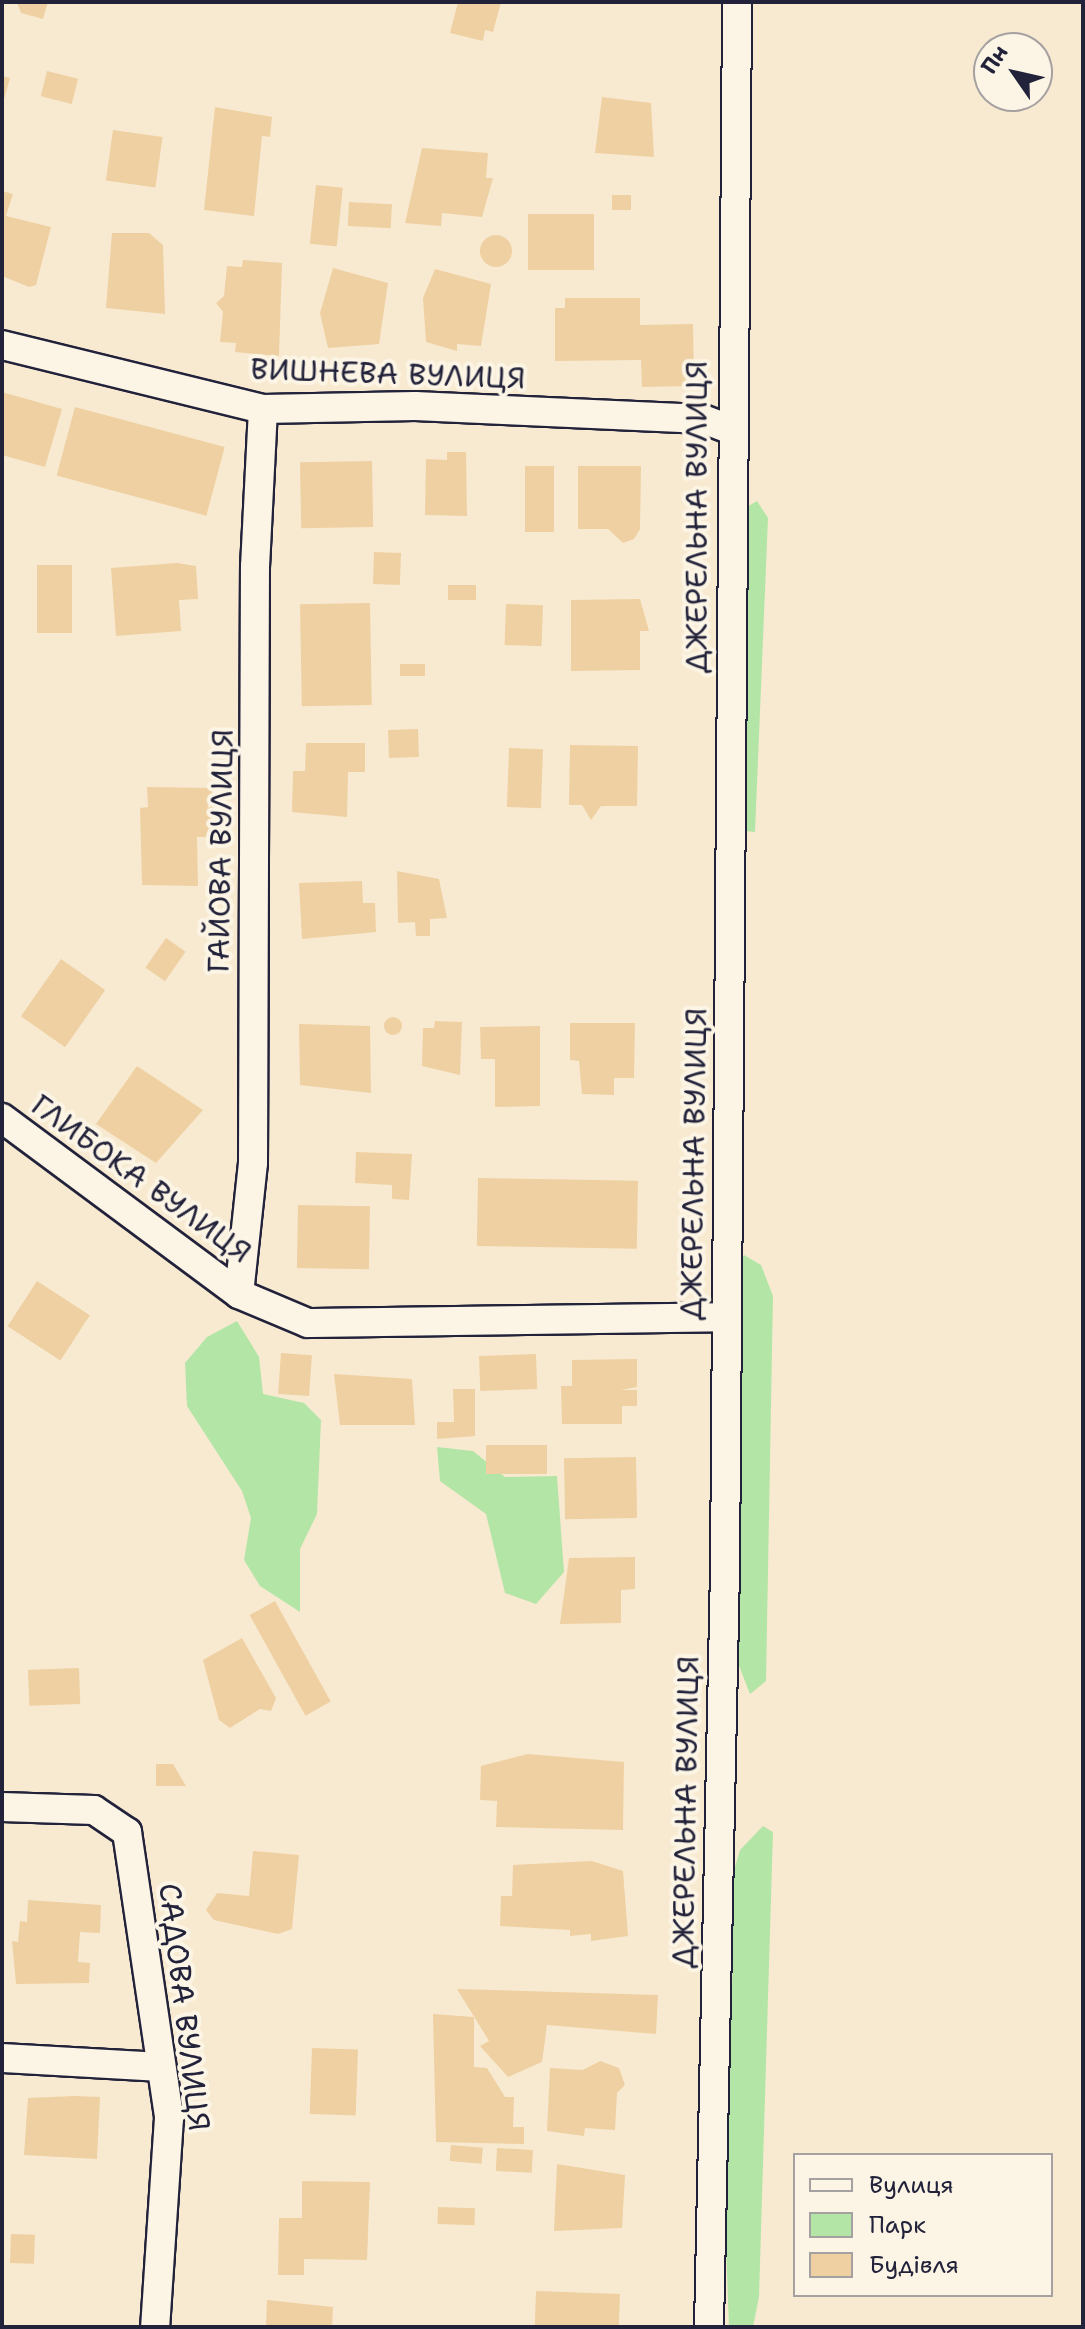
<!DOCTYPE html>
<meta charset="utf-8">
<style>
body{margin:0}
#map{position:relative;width:1085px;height:2329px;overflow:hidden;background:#f8ead1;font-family:"Shantell Sans",sans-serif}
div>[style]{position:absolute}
.green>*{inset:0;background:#b3e5a6}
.building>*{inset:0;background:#efd0a2;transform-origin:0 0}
.round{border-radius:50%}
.roads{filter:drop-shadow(2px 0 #22223b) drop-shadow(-2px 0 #22223b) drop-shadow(0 2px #22223b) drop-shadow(0 -2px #22223b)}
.street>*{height:28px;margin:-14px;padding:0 14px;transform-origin:14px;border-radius:14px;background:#fcf5e5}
span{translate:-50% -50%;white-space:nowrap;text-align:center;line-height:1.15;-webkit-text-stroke:8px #fcf5e5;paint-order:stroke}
.street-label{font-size:30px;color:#22223b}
.frame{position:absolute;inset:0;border:4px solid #22223b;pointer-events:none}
.legend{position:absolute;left:793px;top:2153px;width:260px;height:144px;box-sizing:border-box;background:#fcf5e5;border:2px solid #a5a1a1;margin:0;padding:10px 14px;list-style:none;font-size:24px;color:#22223b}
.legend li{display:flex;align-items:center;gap:16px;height:40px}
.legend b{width:40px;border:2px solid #a5a1a1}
.north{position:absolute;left:973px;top:32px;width:80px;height:80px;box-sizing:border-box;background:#fcf5e5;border:2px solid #a5a1a1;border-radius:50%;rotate:304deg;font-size:22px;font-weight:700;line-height:32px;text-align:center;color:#22223b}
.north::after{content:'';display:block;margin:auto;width:28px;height:36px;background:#22223b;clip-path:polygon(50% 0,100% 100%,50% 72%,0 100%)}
</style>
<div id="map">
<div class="green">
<i style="clip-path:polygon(757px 501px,768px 518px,755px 832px,745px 831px,743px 723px,747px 507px)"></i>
<i style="clip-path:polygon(744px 1255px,761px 1265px,773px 1296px,766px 1681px,750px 1694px,736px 1658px,738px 1600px,726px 1510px,730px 1282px)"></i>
<i style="clip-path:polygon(237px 1321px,259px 1357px,263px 1394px,304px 1403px,321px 1420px,317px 1514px,300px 1549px,300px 1612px,260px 1586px,244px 1560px,251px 1518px,242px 1491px,187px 1406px,185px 1363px,207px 1337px)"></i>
<i style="clip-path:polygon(437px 1447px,473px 1451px,505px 1477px,557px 1476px,564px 1572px,536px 1604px,505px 1593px,486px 1514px,440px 1481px)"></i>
<i style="clip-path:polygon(763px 1826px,773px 1832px,759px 2297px,753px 2327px,729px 2327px,724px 2191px,733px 1960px,727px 1894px,740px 1850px)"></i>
</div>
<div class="building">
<i style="clip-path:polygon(48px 2px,43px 19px,21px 13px,17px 3px)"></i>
<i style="clip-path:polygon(458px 2px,501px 2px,493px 32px,485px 30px,483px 41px,450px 33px)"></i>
<i style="left:47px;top:71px;width:32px;height:26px;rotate:14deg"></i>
<i style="clip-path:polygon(2px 76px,10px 78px,3px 103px,2px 103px)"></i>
<i style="clip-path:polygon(602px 97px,651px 103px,654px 157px,595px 153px)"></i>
<i style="clip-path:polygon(215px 107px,272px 117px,270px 137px,262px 136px,254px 216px,204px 210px)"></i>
<i style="left:113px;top:130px;width:50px;height:51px;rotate:8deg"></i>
<i style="clip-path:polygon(422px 148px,488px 153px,486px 178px,493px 178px,482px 217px,442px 213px,441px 226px,405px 223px)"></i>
<i style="left:316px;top:185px;width:27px;height:59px;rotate:6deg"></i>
<i style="clip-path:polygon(2px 191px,13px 194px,6px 216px,51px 227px,36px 285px,29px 287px,2px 276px)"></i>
<i style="left:612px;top:195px;width:19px;height:15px"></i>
<i style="left:349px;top:202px;width:43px;height:24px;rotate:3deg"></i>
<i style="left:594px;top:214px;width:56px;height:66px;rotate:90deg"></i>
<i style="clip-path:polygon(112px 233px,149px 233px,163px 245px,165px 314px,106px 308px)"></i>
<i class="round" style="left:480px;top:235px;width:32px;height:32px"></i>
<i style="clip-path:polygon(243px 260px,282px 263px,279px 356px,235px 352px,236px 343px,220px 342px,223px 312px,216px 303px,224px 296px,227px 266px,242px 267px)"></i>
<i style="clip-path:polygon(333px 268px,388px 283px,379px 344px,328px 348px,320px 313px)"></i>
<i style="clip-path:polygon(435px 269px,491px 284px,481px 346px,457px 344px,457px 351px,426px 342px,423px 298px)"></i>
<i style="clip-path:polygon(565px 298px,640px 298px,640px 325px,693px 324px,694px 386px,642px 387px,641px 360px,555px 361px,555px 308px,565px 308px)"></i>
<i style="clip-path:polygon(2px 392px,62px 409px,45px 467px,2px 455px)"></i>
<i style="left:75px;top:407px;width:155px;height:71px;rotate:15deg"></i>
<i style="clip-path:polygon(447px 452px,466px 452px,467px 516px,425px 515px,426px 459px,447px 460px)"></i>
<i style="left:372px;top:461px;width:66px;height:72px;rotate:89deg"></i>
<i style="left:525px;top:466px;width:29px;height:66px"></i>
<i style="clip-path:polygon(578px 466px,641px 466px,640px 529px,634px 539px,623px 543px,608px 529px,578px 529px)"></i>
<i style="left:374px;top:552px;width:27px;height:32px;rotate:2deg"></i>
<i style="clip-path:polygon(177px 563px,196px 566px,198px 599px,179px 600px,181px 631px,116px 636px,111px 568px)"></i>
<i style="left:37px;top:565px;width:35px;height:68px"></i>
<i style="left:476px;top:585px;width:15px;height:28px;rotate:90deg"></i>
<i style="clip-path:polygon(640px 599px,649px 631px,640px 631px,640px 670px,571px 671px,571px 600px)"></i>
<i style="left:370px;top:603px;width:102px;height:70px;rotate:89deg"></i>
<i style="left:506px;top:604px;width:37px;height:41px;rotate:2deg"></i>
<i style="left:400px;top:664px;width:25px;height:12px"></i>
<i style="left:418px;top:729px;width:28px;height:30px;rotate:88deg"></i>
<i style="clip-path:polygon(306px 743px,365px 743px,365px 772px,348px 772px,347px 817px,292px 812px,293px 771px,305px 771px)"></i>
<i style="clip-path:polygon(570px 745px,638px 746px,637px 806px,601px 806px,591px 820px,582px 805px,569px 805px)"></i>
<i style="left:509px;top:748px;width:34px;height:59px;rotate:2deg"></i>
<i style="clip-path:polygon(147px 787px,212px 788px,213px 837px,197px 837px,198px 886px,142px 885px,140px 808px,148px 807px)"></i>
<i style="clip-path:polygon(397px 871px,439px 879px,447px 918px,430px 919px,430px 936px,416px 936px,415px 922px,398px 923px)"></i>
<i style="clip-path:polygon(362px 881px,363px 903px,375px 903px,376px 932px,302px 939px,299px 883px)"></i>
<i style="left:166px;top:938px;width:24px;height:36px;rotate:35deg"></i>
<i style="left:61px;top:959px;width:54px;height:70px;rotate:35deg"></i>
<i class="round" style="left:384px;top:1017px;width:18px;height:18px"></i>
<i style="clip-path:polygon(435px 1021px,462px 1022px,460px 1075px,422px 1066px,423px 1028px,434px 1028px)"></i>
<i style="clip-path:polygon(570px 1023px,635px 1023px,634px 1078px,614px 1078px,614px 1095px,582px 1094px,579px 1061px,570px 1060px)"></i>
<i style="clip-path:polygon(299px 1024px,370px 1026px,371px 1093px,300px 1085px)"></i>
<i style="clip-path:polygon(540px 1026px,540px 1106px,495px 1107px,495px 1059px,481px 1059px,480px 1027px)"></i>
<i style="clip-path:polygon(137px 1066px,203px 1110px,156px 1163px,96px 1124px)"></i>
<i style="clip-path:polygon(356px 1152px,412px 1154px,409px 1200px,392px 1199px,392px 1185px,355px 1183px)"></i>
<i style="left:478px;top:1178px;width:160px;height:68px;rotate:1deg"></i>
<i style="left:298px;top:1205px;width:72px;height:63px;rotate:1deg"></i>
<i style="left:37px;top:1281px;width:63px;height:54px;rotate:33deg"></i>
<i style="left:281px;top:1353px;width:31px;height:41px;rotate:4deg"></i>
<i style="left:536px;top:1354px;width:35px;height:57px;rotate:88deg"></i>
<i style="clip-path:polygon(637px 1359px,637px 1387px,621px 1390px,637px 1390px,637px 1406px,622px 1406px,622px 1424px,562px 1424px,561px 1386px,572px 1386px,572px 1360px)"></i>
<i style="clip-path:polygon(334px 1374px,412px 1379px,415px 1425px,340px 1425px)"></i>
<i style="clip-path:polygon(453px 1389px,475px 1389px,475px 1436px,437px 1439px,437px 1422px,454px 1422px)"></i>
<i style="left:547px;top:1445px;width:29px;height:61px;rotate:90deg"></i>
<i style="left:636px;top:1457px;width:61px;height:72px;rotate:89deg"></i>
<i style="clip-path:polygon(635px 1557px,635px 1589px,621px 1590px,621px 1623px,560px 1624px,569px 1558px)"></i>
<i style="left:275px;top:1601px;width:115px;height:29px;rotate:61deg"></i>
<i style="clip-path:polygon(242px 1638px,276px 1698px,271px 1711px,260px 1709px,230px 1728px,219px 1720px,203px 1660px)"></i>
<i style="left:79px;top:1668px;width:36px;height:51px;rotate:88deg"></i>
<i style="clip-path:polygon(528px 1754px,624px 1762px,623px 1830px,496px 1827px,497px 1801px,480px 1800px,481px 1766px)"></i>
<i style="clip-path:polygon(156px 1764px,173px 1764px,186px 1786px,156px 1786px)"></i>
<i style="clip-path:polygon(253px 1851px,299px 1855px,292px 1929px,278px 1934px,214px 1920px,206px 1910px,217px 1893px,249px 1896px)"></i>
<i style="clip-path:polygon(592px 1861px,623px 1871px,628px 1936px,591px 1941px,591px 1934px,570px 1936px,570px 1930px,500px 1926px,501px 1896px,512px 1896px,513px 1865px)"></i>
<i style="clip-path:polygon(28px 1900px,101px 1905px,100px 1933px,80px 1932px,78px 1962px,90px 1963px,89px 1983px,16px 1984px,12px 1941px,18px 1942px,20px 1921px,27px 1922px)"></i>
<i style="clip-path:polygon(457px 1989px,658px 1995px,656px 2034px,547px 2025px,542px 2062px,508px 2077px,480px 2046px,489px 2041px)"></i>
<i style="clip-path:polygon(433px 2014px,474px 2017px,474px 2067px,487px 2068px,505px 2097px,514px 2097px,513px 2127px,524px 2127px,524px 2144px,436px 2142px)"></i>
<i style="left:312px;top:2048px;width:46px;height:66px;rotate:2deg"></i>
<i style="clip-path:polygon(600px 2061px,619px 2068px,625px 2085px,617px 2093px,615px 2130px,585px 2128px,584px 2136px,547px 2131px,550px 2068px,583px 2070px)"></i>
<i style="clip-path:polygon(75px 2096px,100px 2097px,97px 2159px,24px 2155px,28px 2098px)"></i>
<i style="left:451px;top:2145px;width:32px;height:16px;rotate:5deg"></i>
<i style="left:497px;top:2148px;width:36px;height:23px;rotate:3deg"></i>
<i style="clip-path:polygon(557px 2164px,625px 2175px,622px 2228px,554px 2231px)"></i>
<i style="clip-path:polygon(302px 2181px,370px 2182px,367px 2260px,304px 2259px,304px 2275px,278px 2275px,279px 2218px,302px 2218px)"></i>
<i style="left:438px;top:2207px;width:37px;height:17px;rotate:2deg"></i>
<i style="left:11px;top:2234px;width:24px;height:29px;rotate:2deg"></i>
<i style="left:536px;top:2291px;width:84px;height:36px;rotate:2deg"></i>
<i style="clip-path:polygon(267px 2300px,333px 2307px,332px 2327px,266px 2325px)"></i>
</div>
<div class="roads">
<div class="street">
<i style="left:2px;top:345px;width:269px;rotate:13.8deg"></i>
<i style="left:263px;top:409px;width:152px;rotate:-1.1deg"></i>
<i style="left:415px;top:406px;width:288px;rotate:2.6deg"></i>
<i style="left:703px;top:419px;width:28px;rotate:21deg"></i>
<i style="left:2px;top:1118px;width:295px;rotate:36.6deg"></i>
<i style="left:239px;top:1294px;width:75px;rotate:22.8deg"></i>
<i style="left:308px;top:1323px;width:419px;rotate:-0.8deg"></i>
<i style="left:239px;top:1294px;width:132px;rotate:-83.9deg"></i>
<i style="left:253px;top:1163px;width:596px;rotate:-89.81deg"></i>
<i style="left:255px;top:567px;width:158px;rotate:-87.1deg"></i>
<i style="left:2px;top:1807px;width:92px;rotate:1.9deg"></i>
<i style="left:94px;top:1810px;width:40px;rotate:34deg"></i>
<i style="left:127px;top:1832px;width:289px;rotate:81.6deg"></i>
<i style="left:169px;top:2118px;width:209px;rotate:93.8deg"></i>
<i style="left:2px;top:2058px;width:159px;rotate:3.2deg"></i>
<i style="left:709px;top:2327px;width:759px;rotate:-88.79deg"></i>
<i style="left:725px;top:1568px;width:1566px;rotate:-89.56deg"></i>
</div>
</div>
<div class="street-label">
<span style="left:388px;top:374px;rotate:2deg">ВИШНЕВА ВУЛИЦЯ</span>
<span style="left:697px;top:517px;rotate:-90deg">ДЖЕРЕЛЬНА ВУЛИЦЯ</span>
<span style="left:221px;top:851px;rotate:-89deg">ГАЙОВА ВУЛИЦЯ</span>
<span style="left:694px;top:1164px;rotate:-89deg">ДЖЕРЕЛЬНА ВУЛИЦЯ</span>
<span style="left:141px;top:1179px;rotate:36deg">ГЛИБОКА ВУЛИЦЯ</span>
<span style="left:686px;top:1812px;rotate:-89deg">ДЖЕРЕЛЬНА ВУЛИЦЯ</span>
<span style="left:184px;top:2007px;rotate:83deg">САДОВА ВУЛИЦЯ</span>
</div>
<div class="frame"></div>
<ul class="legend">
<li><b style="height:10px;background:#fcf5e5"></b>Вулиця</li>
<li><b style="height:22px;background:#b3e5a6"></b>Парк</li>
<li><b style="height:22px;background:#efd0a2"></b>Будівля</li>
</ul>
<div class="north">Пн</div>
</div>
